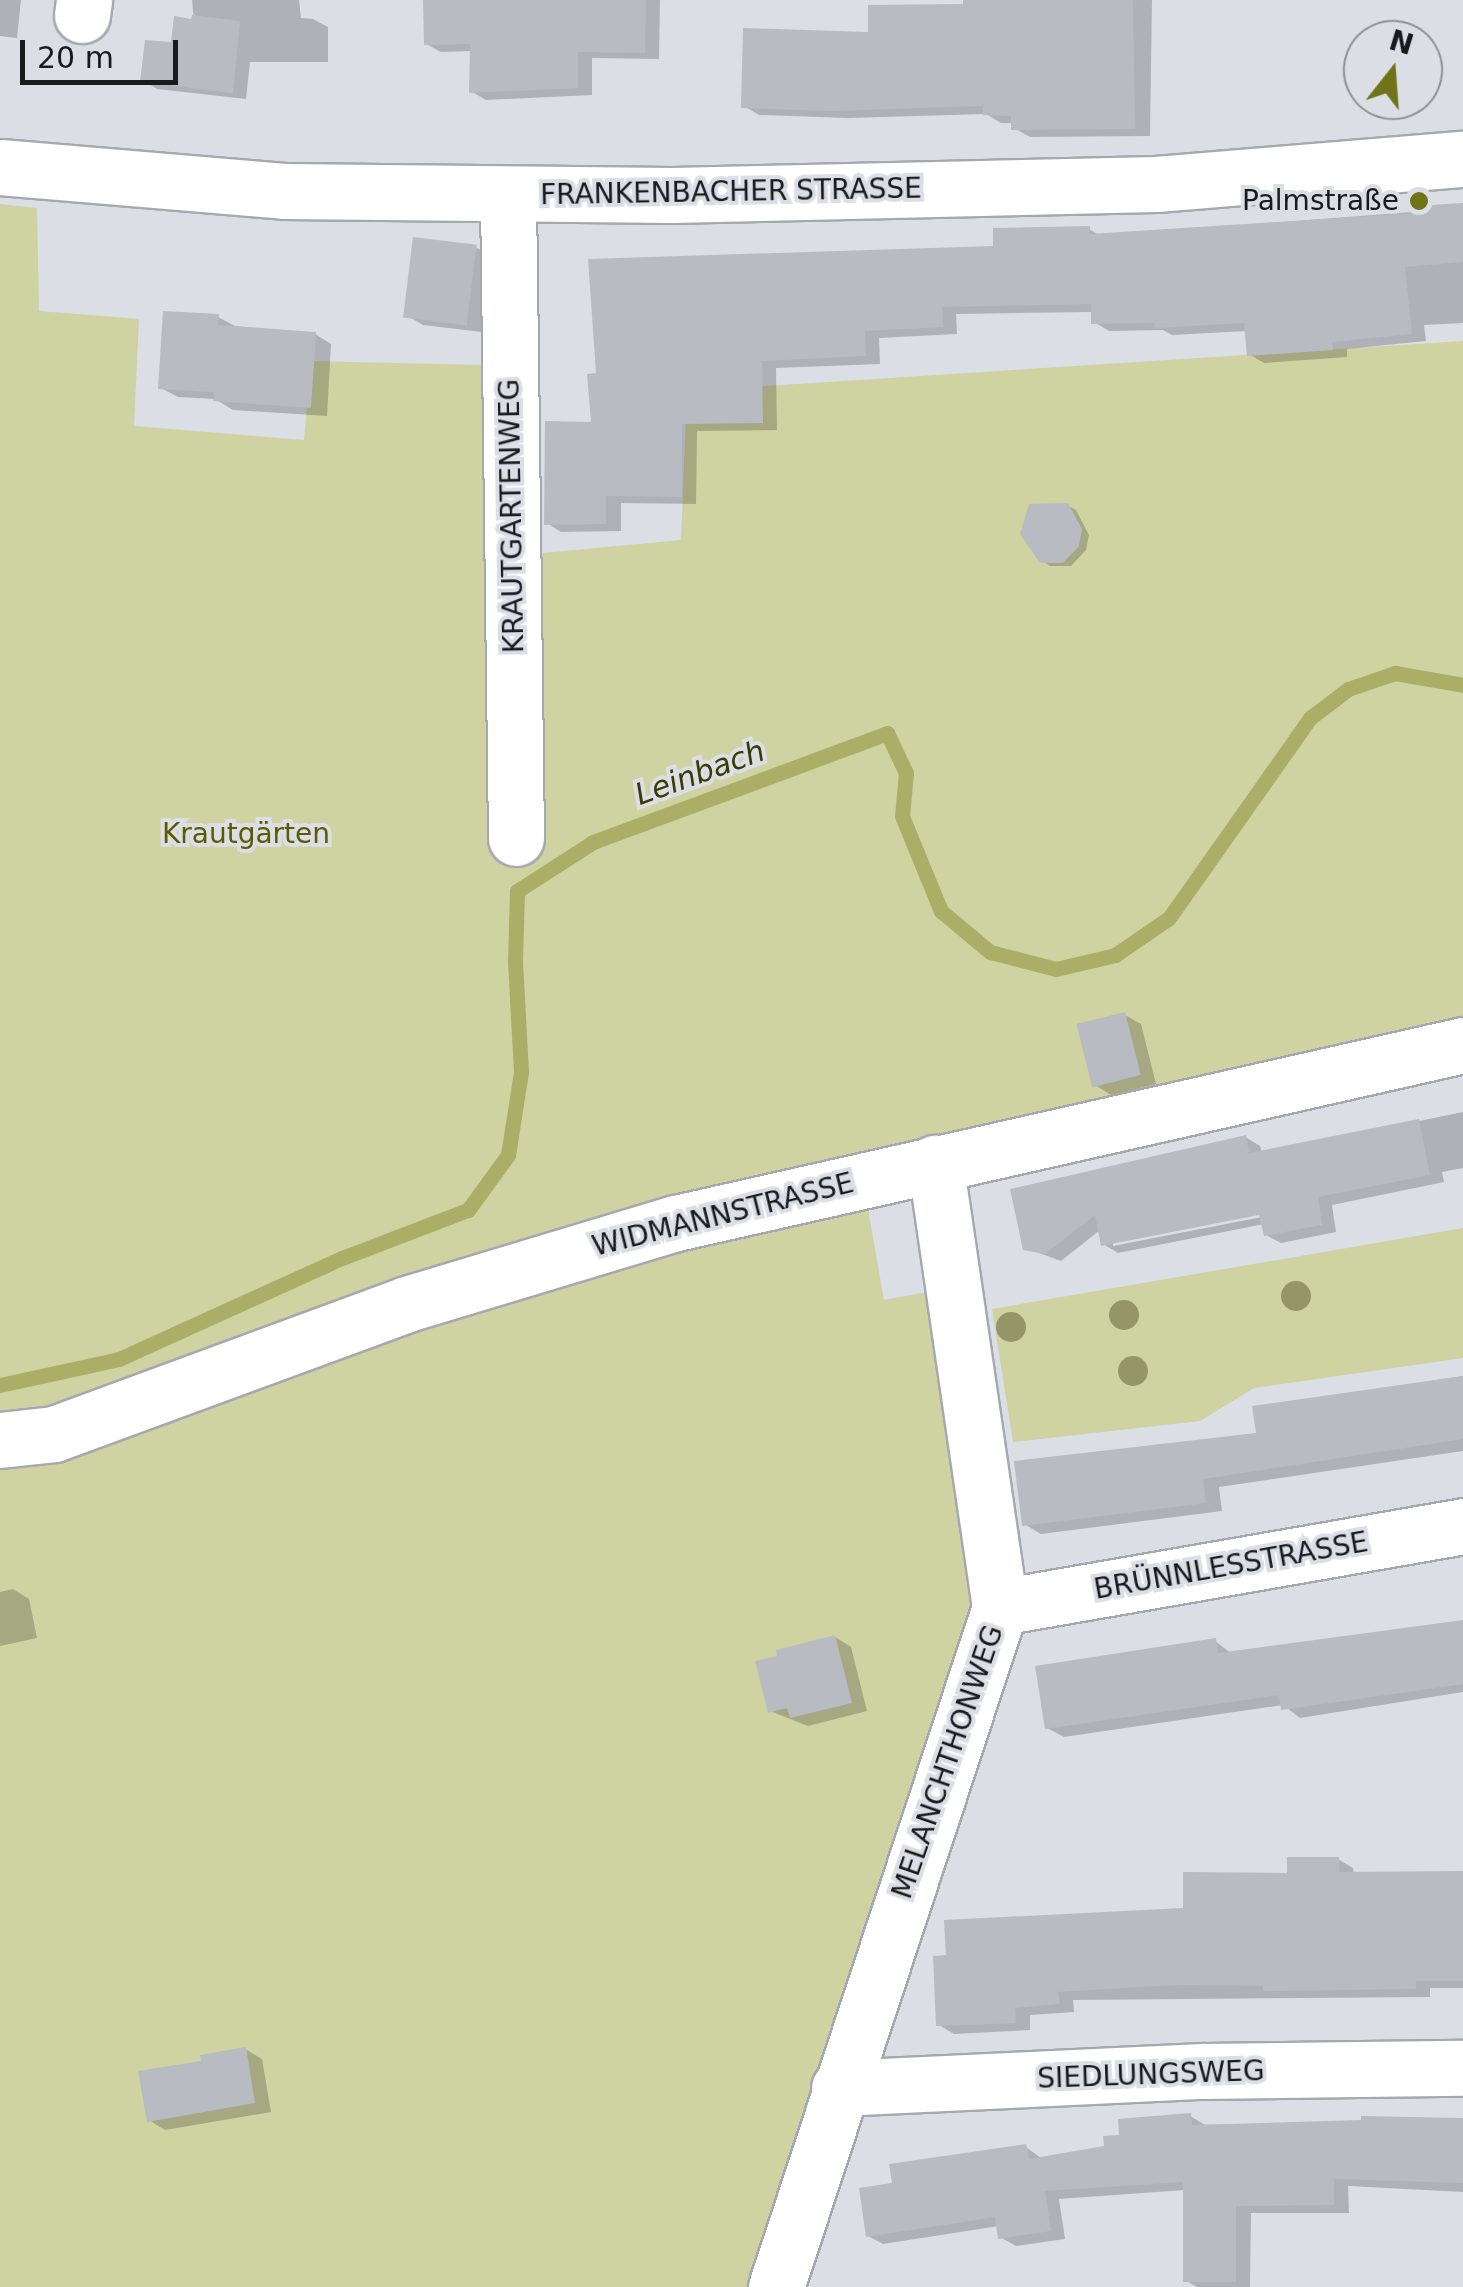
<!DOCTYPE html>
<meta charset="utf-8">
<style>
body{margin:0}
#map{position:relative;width:1463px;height:2287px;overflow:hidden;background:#dcdee6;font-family:"DejaVu Sans",sans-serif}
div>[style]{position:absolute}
.green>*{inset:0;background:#cfd2a1}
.shadow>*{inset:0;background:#0003}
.stream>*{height:15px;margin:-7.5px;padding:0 7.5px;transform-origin:7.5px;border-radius:7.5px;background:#abae67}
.building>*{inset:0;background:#b8bbc2;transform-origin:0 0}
.roads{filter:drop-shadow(2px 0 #a6a8b0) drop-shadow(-2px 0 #a6a8b0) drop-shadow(0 2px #a6a8b0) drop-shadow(0 -2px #a6a8b0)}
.minor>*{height:55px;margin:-27.5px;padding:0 27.5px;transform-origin:27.5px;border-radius:27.5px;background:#fff}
.major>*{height:55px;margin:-27.5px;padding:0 27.5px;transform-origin:27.5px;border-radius:27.5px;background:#fff}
.trees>*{width:30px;height:30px;margin:-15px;border-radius:50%;background:#949669}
.dots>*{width:28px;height:28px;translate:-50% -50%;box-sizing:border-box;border:5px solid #dcdee6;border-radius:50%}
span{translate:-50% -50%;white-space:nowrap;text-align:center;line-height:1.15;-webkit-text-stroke:8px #dcdee6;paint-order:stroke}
.street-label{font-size:28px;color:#191a1d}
.poi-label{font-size:28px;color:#191a1d}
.right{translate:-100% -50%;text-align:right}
.park-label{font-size:28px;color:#5a5b02}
.water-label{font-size:30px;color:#393b00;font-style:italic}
.north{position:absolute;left:1343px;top:20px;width:100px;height:100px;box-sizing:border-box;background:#dcdee6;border:2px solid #8e9096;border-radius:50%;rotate:17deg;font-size:28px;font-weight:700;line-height:40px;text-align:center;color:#191a1d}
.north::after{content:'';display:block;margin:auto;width:35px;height:45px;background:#717319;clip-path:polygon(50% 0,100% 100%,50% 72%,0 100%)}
.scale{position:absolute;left:20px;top:40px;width:158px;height:45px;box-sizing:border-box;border:5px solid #191a1d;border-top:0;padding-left:12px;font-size:30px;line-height:35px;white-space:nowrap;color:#191a1d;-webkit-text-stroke:8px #dcdee6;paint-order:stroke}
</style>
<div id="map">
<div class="green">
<i style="clip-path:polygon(0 204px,37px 208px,39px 311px,139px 319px,134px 426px,304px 440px,311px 361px,482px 365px,490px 558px,681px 540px,687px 391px,1463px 341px,1463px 1024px,865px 1192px,884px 1300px,944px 1289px,988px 1606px,758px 2287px,0 2287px)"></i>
<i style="clip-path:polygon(1463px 1228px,1463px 1358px,1254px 1388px,1200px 1421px,1013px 1442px,992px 1309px)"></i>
</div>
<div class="shadow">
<i style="clip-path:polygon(0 0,21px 0,17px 38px,0 36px)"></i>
<i style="clip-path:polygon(192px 0,299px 0,301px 18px,313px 19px,328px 27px,328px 62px,250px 62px,246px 99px,157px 89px,143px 80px,194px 22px)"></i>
<i style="clip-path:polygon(426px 0,660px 0,659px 59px,592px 58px,592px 95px,486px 100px,472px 92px,472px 51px,441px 52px,426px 44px)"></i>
<i style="clip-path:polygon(965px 0,1152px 0,1150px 136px,1030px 137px,1014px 128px,1014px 123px,1001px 123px,986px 114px,848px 118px,759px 115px,744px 106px,871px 35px,966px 6px)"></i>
<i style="clip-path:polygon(1463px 208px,1463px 323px,1424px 325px,1426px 341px,1347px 349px,1347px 357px,1264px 363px,1249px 354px,1247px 331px,1172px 335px,1163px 330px,1109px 331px,1094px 322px,1093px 312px,956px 314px,957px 334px,879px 338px,880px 364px,776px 368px,777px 430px,697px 431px,696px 504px,621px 503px,621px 531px,561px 532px,547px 523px,594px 424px,996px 248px,1089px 229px,1101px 236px)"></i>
<i style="clip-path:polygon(477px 248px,493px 257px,490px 333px,423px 325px,406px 315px)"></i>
<i style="clip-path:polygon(218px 317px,235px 326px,315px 334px,331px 344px,327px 416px,233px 410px,215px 399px,178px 397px,161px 388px)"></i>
<i style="clip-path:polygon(1068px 506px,1076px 510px,1089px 535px,1086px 550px,1071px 566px,1050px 566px,1042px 561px)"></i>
<i style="clip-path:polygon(1125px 1015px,1141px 1024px,1156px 1084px,1111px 1095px,1095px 1085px)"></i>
<i style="clip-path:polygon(evenodd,1463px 1112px,1463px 1168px,1442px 1172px,1444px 1182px,1332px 1205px,1336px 1232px,1281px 1243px,1266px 1235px,1264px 1224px,1118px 1253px,1103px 1244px,1100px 1230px,1061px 1261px,1025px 1248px,1245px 1137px,1260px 1146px,1262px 1153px,1463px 1112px,1271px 1210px,1272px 1215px,1113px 1246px,1113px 1241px,1271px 1210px)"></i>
<i style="clip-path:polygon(1463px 1376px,1463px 1451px,1219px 1487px,1222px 1511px,1041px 1534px,1024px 1524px,1258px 1435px,1254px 1408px)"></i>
<i style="clip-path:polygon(13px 1589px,29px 1599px,37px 1638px,0 1646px,0 1592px)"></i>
<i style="clip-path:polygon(1463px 1622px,1463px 1692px,1300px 1718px,1283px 1705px,1064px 1737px,1047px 1728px,1215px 1641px,1232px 1654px)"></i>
<i style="clip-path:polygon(835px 1637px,851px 1647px,867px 1711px,808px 1726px,770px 1711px)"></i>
<i style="clip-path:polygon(1338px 1859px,1353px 1868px,1354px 1874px,1463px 1873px,1463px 1988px,1430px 1988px,1430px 1997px,1073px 2000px,1074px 2012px,1030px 2015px,1030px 2030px,954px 2034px,939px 2025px,1185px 1911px)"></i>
<i style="clip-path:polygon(245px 2049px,262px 2059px,271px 2112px,165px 2130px,149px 2120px,204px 2063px)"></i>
<i style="clip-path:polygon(1190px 2116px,1205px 2125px,1463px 2121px,1463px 2192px,1348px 2186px,1349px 2213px,1251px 2213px,1250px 2287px,1197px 2287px,1185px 2280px,1185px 2190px,1059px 2199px,1065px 2239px,1016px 2246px,1000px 2237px,999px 2226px,883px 2244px,868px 2236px,895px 2186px,1026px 2147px,1042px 2159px,1107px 2148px,1121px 2137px)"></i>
</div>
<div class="stream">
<i style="left:0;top:1385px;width:122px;rotate:-12.3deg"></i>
<i style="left:119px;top:1359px;width:245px;rotate:-24.4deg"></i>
<i style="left:342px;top:1258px;width:135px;rotate:-20.9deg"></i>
<i style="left:468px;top:1210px;width:68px;rotate:-54deg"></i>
<i style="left:508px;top:1155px;width:84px;rotate:-81.1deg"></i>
<i style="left:521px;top:1072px;width:110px;rotate:-93.1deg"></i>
<i style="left:515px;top:962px;width:71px;rotate:-88.4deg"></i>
<i style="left:517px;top:891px;width:90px;rotate:-32.8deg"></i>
<i style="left:593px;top:842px;width:314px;rotate:-20.3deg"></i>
<i style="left:887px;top:733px;width:44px;rotate:64.6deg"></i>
<i style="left:906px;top:773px;width:43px;rotate:95.3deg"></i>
<i style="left:902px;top:816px;width:103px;rotate:67.7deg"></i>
<i style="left:941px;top:911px;width:64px;rotate:39.9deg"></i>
<i style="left:990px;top:952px;width:68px;rotate:14.4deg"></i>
<i style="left:1056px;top:969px;width:61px;rotate:-13.3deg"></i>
<i style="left:1115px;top:955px;width:65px;rotate:-34.4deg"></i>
<i style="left:1169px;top:918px;width:245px;rotate:-54.8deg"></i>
<i style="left:1310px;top:718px;width:48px;rotate:-37.3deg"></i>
<i style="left:1348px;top:689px;width:50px;rotate:-18.8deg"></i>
<i style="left:1395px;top:673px;width:69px;rotate:10deg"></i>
</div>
<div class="building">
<i style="clip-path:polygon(423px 0,646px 0,645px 53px,578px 52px,578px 88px,469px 93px,470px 44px,424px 45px)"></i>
<i style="clip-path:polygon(963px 0,1133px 0,1135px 129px,1011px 130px,1011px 116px,983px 115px,983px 106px,831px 111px,741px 108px,743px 28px,868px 32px,868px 5px,963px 4px)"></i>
<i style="clip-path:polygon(192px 15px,240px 21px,233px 93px,140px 82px,145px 40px,171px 42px,174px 16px,191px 19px)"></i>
<i style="clip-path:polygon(1463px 203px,1463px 262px,1405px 267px,1412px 334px,1332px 342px,1333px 350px,1247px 356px,1244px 323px,1155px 328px,1154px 323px,1091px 324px,1091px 304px,942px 307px,943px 327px,865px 331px,866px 356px,762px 361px,763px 423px,682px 424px,682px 497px,606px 496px,606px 524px,544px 525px,545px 421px,591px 422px,587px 374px,596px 373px,588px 259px,993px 246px,993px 228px,1090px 226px,1090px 234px,1417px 213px,1416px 206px)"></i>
<i style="left:413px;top:237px;width:64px;height:81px;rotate:7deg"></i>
<i style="clip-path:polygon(163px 311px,219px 314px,218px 325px,316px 332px,311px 408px,213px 401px,214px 392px,158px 389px)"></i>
<i style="clip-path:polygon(1068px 503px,1082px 529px,1079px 546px,1063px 563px,1040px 563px,1020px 534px,1029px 504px)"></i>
<i style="left:1125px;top:1012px;width:65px;height:50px;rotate:76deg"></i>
<i style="clip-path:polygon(1419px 1119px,1430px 1175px,1318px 1197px,1322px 1225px,1264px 1236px,1259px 1215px,1101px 1246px,1095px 1215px,1045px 1254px,1023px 1250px,1010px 1189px,1246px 1135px,1249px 1153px)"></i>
<i style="clip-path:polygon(1463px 1376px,1463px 1439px,1203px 1479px,1206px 1503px,1022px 1526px,1014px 1461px,1256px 1433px,1252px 1406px)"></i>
<i style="clip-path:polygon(1463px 1620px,1463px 1684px,1281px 1710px,1279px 1695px,1045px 1729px,1035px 1666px,1216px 1638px,1218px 1653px)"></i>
<i style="clip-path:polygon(835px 1635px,852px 1703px,790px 1718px,787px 1708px,768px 1713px,755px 1661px,777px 1656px,776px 1650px)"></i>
<i style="clip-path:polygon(1287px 1857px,1339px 1857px,1339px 1872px,1463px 1871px,1463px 1981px,1416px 1981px,1416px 1989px,1263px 1991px,1263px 1986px,1177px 1985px,1058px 1992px,1060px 2004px,1015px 2008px,1016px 2023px,936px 2026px,933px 1956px,946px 1955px,944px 1920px,1183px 1908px,1183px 1872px,1287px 1873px)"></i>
<i style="clip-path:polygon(246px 2047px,255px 2103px,147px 2122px,138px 2071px,201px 2061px,200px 2055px)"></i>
<i style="clip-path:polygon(1191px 2113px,1192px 2125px,1361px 2120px,1361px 2116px,1463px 2118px,1463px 2183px,1334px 2179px,1334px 2205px,1236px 2206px,1236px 2282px,1183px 2282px,1183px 2182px,1045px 2191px,1051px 2231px,998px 2239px,995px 2217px,866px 2237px,859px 2188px,892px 2183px,889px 2164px,1026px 2144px,1029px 2159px,1104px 2146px,1103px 2136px,1119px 2135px,1118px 2119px)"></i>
</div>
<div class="roads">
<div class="minor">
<i style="left:82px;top:15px;width:15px;rotate:-82deg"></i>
<i style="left:508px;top:194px;width:644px;rotate:89.29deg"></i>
<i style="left:0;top:1440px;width:54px;rotate:-6.3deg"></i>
<i style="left:54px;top:1434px;width:376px;rotate:-20.2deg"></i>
<i style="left:407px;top:1304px;width:281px;rotate:-16.8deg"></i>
<i style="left:676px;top:1223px;width:807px;rotate:-12.74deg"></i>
<i style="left:1000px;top:1607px;width:470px;rotate:-9.9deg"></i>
<i style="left:839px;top:2088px;width:364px;rotate:-2.7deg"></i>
<i style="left:1203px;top:2071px;width:260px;rotate:-0.7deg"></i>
<i style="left:776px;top:2287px;width:716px;rotate:-71.77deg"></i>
<i style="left:1000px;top:1607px;width:449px;rotate:-98.3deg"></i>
</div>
<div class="major">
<i style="left:0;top:167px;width:285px;rotate:4.8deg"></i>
<i style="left:284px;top:191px;width:388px;rotate:0.6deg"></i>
<i style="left:672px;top:195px;width:484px;rotate:-1.3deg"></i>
<i style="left:1156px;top:184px;width:308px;rotate:-4.7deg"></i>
</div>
</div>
<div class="trees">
<i style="left:1296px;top:1296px"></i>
<i style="left:1124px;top:1315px"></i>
<i style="left:1011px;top:1327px"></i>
<i style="left:1133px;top:1371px"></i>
</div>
<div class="dots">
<i style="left:1419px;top:201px;background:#717319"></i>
</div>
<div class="street-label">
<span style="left:731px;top:192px;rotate:-1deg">FRANKENBACHER STRASSE</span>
<span style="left:512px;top:516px;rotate:-91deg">KRAUTGARTENWEG</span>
<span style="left:723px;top:1215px;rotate:-14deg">WIDMANNSTRASSE</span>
<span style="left:1231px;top:1566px;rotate:-10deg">BRÜNNLESSTRASSE</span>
<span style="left:948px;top:1762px;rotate:-71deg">MELANCHTHONWEG</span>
<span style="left:1151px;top:2075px;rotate:-2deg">SIEDLUNGSWEG</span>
</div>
<div class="poi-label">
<span class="right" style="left:1399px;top:201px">Palmstraße</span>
</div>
<div class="park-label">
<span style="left:246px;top:834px">Krautgärten</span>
</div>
<div class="water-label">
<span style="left:700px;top:773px;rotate:-20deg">Leinbach</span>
</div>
<div class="north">N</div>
<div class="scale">20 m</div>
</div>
